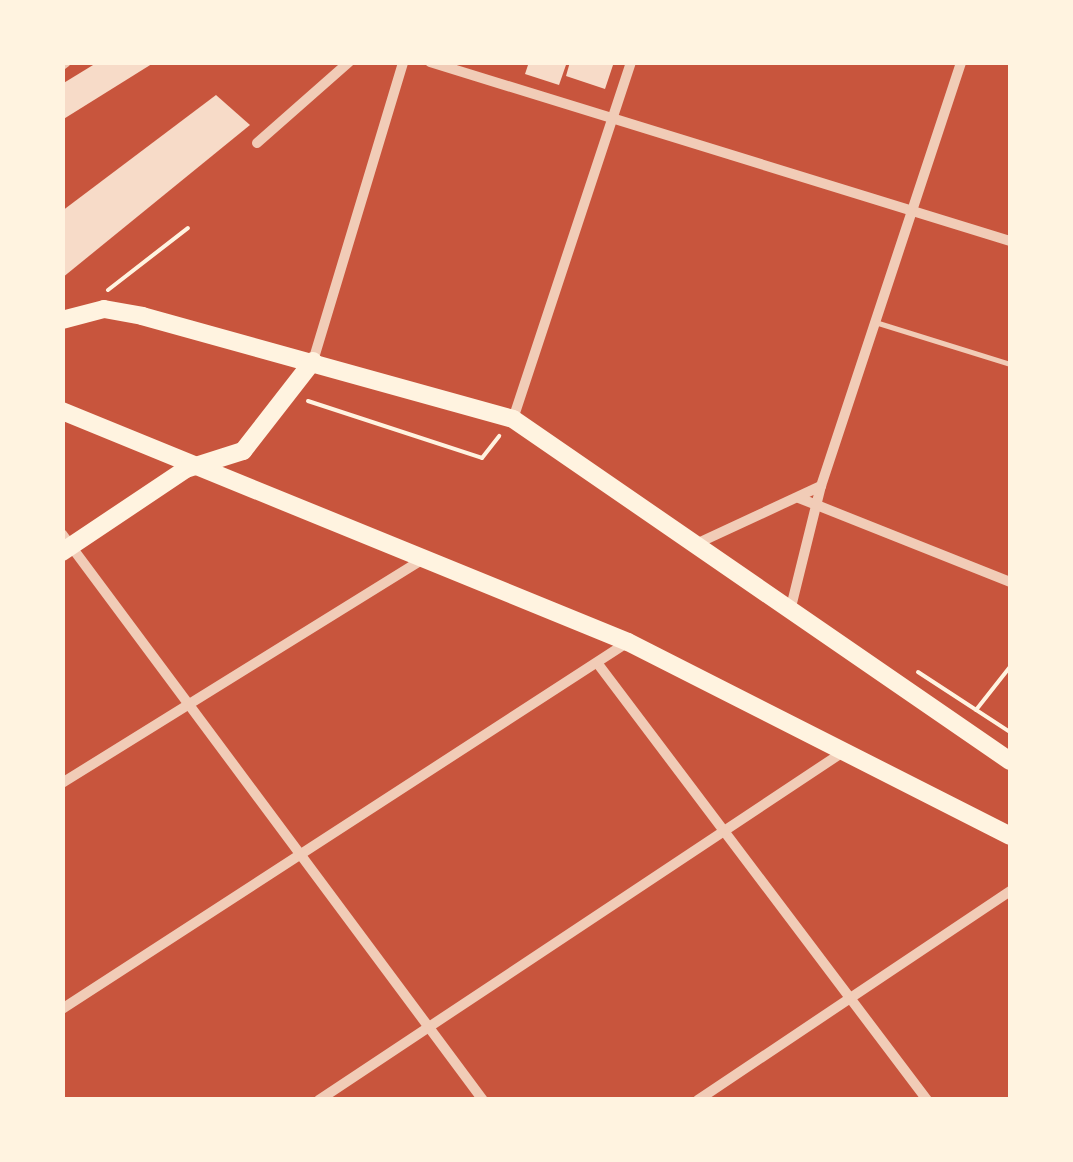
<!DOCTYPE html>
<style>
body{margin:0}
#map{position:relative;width:1073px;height:1162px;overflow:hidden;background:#c8553d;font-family:Ubuntu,sans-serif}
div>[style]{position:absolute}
.building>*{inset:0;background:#f7dbc8}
.path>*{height:4px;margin:-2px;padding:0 2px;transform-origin:2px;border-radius:2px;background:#fff3e0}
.service>*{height:5px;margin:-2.5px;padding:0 2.5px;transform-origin:2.5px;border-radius:2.5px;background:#f1ccb7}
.minor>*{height:10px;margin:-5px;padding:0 5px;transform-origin:5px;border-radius:5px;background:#f1ccb7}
.primary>*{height:18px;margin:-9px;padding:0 9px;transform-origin:9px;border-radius:9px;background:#fff3e0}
span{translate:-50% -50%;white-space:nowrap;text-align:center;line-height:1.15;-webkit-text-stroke:9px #fff3e0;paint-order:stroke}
.frame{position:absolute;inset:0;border:65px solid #fff3e0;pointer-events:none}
</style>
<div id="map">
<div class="building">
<i style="clip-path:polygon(98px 62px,155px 62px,62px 120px,62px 84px)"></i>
<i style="clip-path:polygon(529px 62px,567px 62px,559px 85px,525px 74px)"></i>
<i style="clip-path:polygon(570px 62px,614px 62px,605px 89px,566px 76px)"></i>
<i style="clip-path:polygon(216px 95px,250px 125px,62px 278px,62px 211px)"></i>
</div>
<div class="path">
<i style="left:108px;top:290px;width:101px;rotate:-37.8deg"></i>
<i style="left:308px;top:401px;width:183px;rotate:18.1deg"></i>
<i style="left:482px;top:458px;width:28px;rotate:-52deg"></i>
<i style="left:918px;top:672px;width:110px;rotate:33.1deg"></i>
<i style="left:976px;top:710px;width:55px;rotate:-51.7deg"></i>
</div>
<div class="service">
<i style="left:875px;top:322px;width:141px;rotate:17.3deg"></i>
</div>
<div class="minor">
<i style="left:430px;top:62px;width:607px;rotate:17.15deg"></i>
<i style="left:62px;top:65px;width:5px;rotate:-37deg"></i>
<i style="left:257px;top:143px;width:123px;rotate:-41.4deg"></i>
<i style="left:313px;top:361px;width:312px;rotate:-73.2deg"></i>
<i style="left:513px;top:419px;width:376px;rotate:-71.7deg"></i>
<i style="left:799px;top:498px;width:227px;rotate:21.7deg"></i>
<i style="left:62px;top:534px;width:705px;rotate:53.36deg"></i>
<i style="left:696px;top:544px;width:138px;rotate:-24.9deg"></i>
<i style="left:790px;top:611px;width:129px;rotate:-76.1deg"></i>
<i style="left:821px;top:486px;width:447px;rotate:-71.7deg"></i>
<i style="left:598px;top:664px;width:546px;rotate:52.96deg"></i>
<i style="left:62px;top:783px;width:425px;rotate:-31.8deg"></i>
<i style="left:62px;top:1009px;width:675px;rotate:-32.96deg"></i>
<i style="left:319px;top:1100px;width:633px;rotate:-33.59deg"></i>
<i style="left:698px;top:1100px;width:376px;rotate:-33.8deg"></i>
</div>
<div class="primary">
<i style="left:62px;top:320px;width:43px;rotate:-14.7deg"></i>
<i style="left:104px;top:309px;width:39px;rotate:10deg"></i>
<i style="left:142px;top:316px;width:385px;rotate:15.5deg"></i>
<i style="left:513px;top:419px;width:603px;rotate:34.53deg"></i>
<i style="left:62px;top:411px;width:611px;rotate:22.2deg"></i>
<i style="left:628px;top:642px;width:428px;rotate:26.9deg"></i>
<i style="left:62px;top:552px;width:149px;rotate:-33.8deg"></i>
<i style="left:186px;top:469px;width:60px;rotate:-17.5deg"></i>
<i style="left:243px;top:451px;width:114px;rotate:-52.1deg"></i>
</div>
<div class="frame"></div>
</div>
